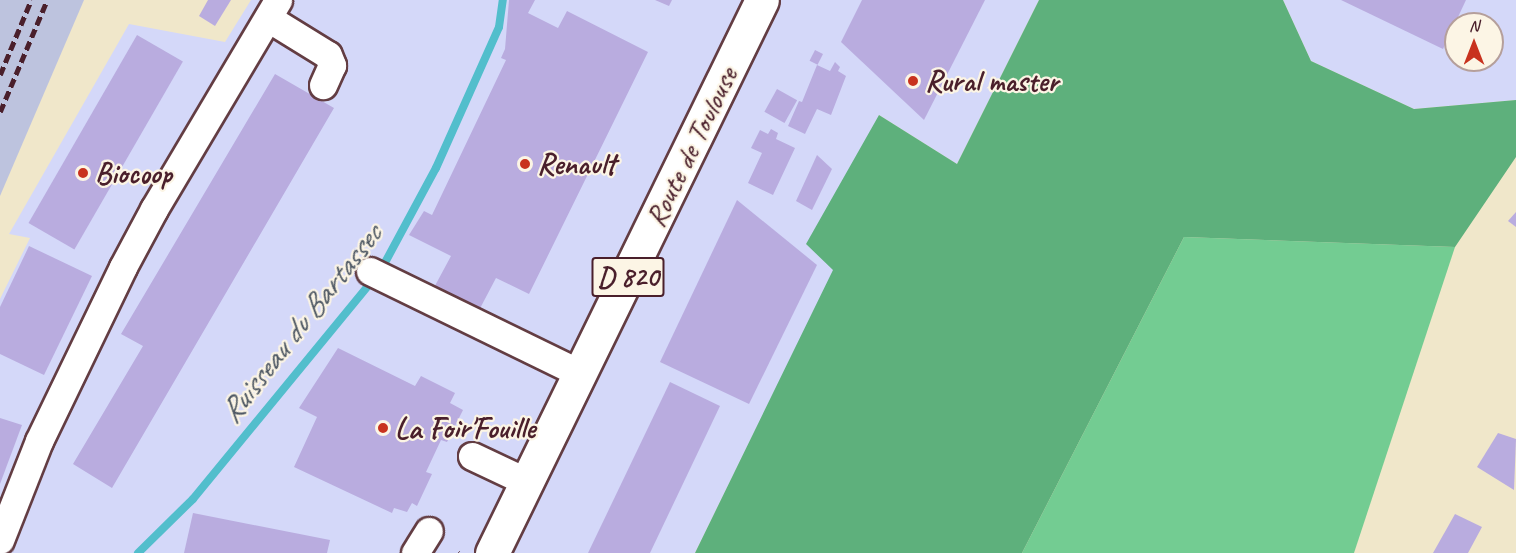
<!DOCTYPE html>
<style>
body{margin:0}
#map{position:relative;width:1516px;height:553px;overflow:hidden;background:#f0e7ca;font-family:Caveat,sans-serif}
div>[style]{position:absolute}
.built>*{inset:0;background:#d4d8f9}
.industrial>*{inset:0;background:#bdc3de}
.green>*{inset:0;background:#73cc92}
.forest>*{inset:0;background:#5eb07c}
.stream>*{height:8px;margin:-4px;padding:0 4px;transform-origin:4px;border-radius:4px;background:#52becc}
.building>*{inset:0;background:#b9acdf;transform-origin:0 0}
.path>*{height:4px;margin-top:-2px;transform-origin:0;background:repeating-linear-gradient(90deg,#633d43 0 1.5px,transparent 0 6px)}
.roads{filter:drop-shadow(2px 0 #633d43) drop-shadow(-2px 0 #633d43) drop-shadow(0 2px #633d43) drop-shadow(0 -2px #633d43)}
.minor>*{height:27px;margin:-13.5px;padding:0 13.5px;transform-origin:13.5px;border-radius:13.5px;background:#fff}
.major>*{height:33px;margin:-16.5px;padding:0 16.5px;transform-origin:16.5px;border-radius:16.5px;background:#fff}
.rail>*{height:4.5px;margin-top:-2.25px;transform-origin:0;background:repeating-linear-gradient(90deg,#4a1f2b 0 9px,transparent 0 13.5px)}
.dots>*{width:16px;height:16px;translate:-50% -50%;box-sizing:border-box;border:3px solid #fcf5e5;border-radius:50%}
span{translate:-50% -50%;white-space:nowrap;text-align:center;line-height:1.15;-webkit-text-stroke:4.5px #fcf5e5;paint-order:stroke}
.shield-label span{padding:2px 4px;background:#fcf5e5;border:2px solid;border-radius:4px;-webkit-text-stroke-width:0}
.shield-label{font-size:28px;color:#4a1f2b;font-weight:700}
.poi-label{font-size:30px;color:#4a1f2b;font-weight:700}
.left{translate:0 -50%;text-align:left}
.street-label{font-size:30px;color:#4a1f2b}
.water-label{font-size:32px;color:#4d5763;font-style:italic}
.north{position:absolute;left:1444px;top:12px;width:60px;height:60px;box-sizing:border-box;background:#fcf5e5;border:2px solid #b59f9b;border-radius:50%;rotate:0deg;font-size:16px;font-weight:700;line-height:24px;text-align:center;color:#4a1f2b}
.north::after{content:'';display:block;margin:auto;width:21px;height:27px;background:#c8321e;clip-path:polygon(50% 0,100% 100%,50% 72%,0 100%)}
</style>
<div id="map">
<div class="built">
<i style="clip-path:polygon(251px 0,1039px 0,957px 164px,879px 115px,834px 270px,695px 553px,0 553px,0 299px,30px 238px,9px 234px,129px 24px,225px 42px)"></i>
<i style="clip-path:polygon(evenodd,1283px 0,1516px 0,1516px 100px,1414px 109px,1311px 61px,1283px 0,1456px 24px,1492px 24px,1492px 60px,1456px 60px,1456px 24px)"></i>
</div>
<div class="industrial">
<i style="clip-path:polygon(0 0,84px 0,0 196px)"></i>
</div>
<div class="green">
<i style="clip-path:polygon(1184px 237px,1455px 247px,1354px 553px,1022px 553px)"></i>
</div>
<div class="forest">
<i style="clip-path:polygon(1039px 0,1283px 0,1311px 61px,1414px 109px,1516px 100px,1516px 157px,1455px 247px,1184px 237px,1022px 553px,695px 553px,833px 270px,806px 244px,879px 115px,957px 164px)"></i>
</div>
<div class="stream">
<i style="left:381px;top:270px;width:116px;rotate:-61.7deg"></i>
<i style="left:436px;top:168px;width:154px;rotate:-65.9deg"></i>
<i style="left:499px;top:27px;width:27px;rotate:-82deg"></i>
<i style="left:138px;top:553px;width:77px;rotate:-44.5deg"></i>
<i style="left:193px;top:499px;width:285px;rotate:-50.6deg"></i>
</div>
<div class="building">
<i style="clip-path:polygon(208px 0,231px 0,215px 26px,199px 16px)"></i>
<i style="clip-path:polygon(509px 0,535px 0,528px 13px,558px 28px,567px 11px,648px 52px,529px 294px,496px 278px,476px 316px,430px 295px,451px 256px,409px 235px,424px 211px,432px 215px,506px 60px,501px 58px,505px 49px)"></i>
<i style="clip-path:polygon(655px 0,672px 0,669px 6px)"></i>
<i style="clip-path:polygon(862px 0,985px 0,924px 120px,841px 42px)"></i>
<i style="clip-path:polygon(1341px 0,1466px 0,1443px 49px)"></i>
<i style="left:137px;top:35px;width:53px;height:217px;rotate:30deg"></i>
<i style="left:815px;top:50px;width:9px;height:12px;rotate:27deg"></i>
<i style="clip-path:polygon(835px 62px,840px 67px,838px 71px,846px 76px,831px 115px,817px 109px,805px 134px,788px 126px,799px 101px,802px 102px,817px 65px,830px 71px)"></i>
<i style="clip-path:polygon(275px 74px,334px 108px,112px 488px,73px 464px,143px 346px,121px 334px)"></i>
<i style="left:777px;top:89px;width:23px;height:26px;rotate:29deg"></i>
<i style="clip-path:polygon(771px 129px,778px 133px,776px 139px,795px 148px,773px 195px,748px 183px,762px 153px,751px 148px,760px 130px,768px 134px)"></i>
<i style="clip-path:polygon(817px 155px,832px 169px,812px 210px,796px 201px)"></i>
<i style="clip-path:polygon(737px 200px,817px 265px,749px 404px,660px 362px)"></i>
<i style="clip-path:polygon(1516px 212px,1516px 227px,1508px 221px)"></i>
<i style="clip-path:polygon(29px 246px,92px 276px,44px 375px,0 354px,0 307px)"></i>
<i style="clip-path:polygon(338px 348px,415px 386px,421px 376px,455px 393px,450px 403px,463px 410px,447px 442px,441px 440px,426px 472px,432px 474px,417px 506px,412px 503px,407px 512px,394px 508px,392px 513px,294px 467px,317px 417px,299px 408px)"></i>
<i style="clip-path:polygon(670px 382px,720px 406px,650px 553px,588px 553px)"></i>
<i style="clip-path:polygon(0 418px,22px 425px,0 484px)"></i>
<i style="clip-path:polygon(1498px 433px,1516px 439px,1514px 490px,1477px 467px)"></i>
<i style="clip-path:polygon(193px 513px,330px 540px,327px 553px,184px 553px)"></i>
<i style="clip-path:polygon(1455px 514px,1482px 527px,1468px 553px,1433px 553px)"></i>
</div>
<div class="path">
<i style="left:458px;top:552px;width:1px;rotate:45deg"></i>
</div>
<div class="roads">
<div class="minor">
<i style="left:268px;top:18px;width:70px;rotate:31.7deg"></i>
<i style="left:328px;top:55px;width:11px;rotate:68deg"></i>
<i style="left:332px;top:65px;width:22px;rotate:114deg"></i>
<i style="left:370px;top:271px;width:235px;rotate:26deg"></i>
<i style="left:472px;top:456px;width:61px;rotate:25.3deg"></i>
<i style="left:0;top:540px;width:106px;rotate:-68.5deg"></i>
<i style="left:39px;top:441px;width:193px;rotate:-64.2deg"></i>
<i style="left:123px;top:267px;width:66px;rotate:-61.9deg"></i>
<i style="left:154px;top:209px;width:243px;rotate:-59.3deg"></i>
<i style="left:415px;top:553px;width:26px;rotate:-58deg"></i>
</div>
<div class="major">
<i style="left:492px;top:553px;width:615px;rotate:-63.98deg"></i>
</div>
</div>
<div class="rail">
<i style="left:0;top:75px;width:81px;rotate:-67.5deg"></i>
<i style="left:0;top:112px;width:121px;rotate:-67.2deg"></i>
</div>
<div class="dots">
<i style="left:913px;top:81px;background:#c8321e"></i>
<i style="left:525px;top:164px;background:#c8321e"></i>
<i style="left:83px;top:173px;background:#c8321e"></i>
<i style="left:383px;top:428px;background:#c8321e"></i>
</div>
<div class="shield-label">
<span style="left:628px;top:277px">D 820</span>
</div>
<div class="poi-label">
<span class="left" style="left:925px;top:81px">Rural master</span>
<span class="left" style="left:537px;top:164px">Renault</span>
<span class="left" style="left:95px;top:173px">Biocoop</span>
<span class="left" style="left:395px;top:428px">La Foir'Fouille</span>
</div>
<div class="street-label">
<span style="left:691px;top:147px;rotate:-64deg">Route de Toulouse</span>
</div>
<div class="water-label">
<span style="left:301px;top:324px;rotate:-52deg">Ruisseau du Bartassec</span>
</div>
<div class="north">N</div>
</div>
